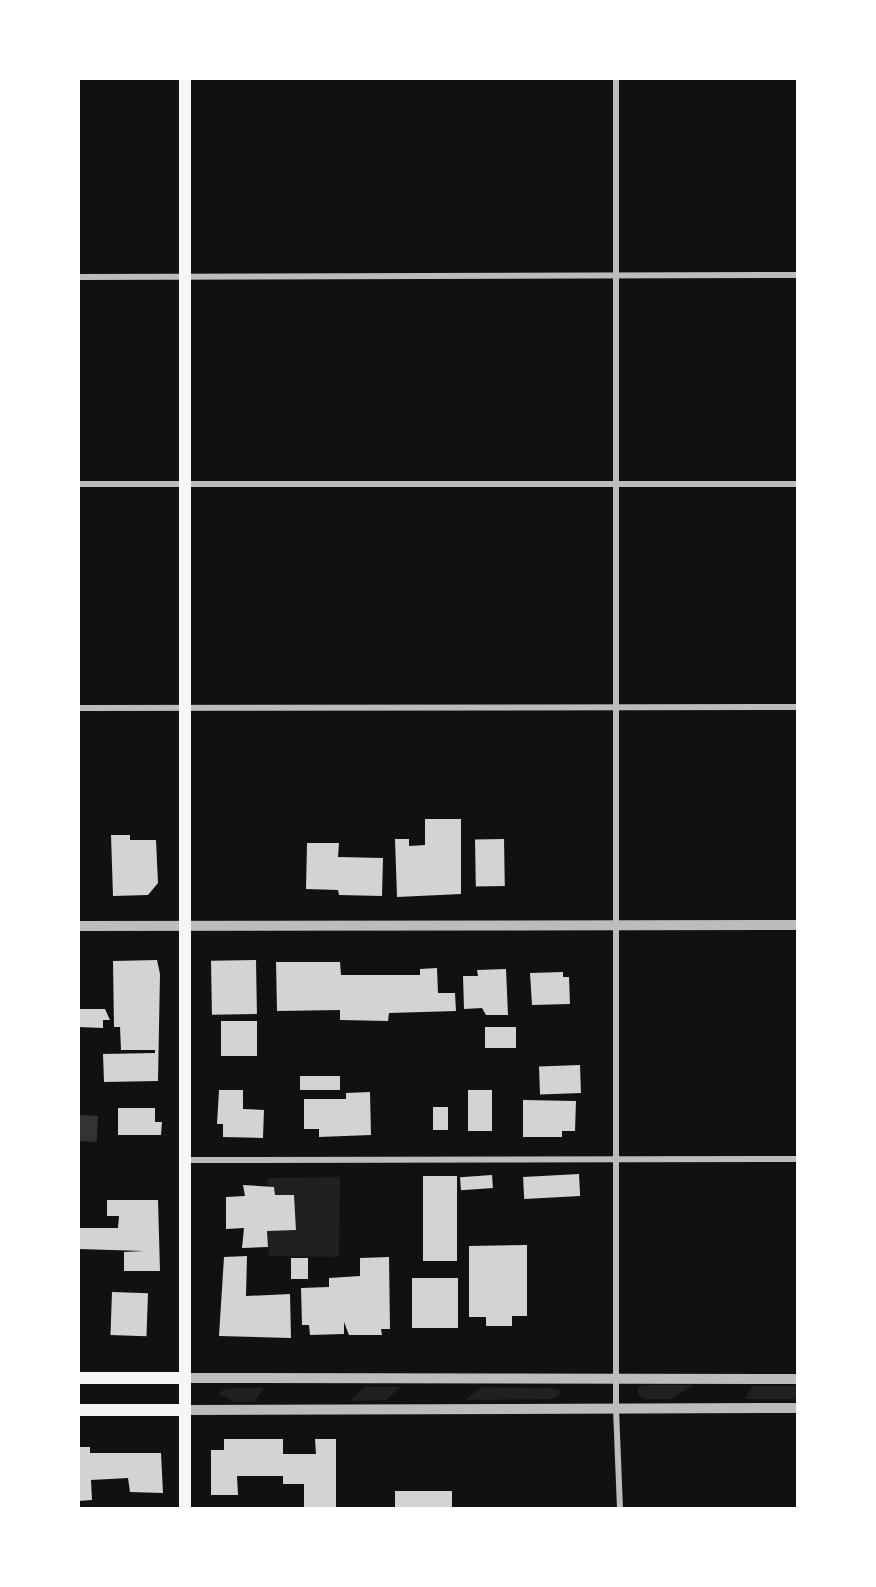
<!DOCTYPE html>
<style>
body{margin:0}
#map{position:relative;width:876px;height:1587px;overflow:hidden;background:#111;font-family:Mulish,sans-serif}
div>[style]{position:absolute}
.green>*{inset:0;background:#202020}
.water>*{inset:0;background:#333;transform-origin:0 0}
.building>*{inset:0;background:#d3d3d3;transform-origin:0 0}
.minor>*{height:6px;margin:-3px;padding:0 3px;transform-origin:3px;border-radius:3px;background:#bcbcbc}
.tertiary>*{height:10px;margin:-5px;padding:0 5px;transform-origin:5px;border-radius:5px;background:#bcbcbc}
.secondary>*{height:12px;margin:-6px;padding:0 6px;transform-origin:6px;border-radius:6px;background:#f5f5f5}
span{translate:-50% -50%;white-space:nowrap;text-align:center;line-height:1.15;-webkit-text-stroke:5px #fff;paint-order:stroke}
.frame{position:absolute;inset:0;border:80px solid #fff;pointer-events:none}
</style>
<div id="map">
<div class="green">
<i style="clip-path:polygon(340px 1177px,339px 1257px,269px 1256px,267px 1231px,296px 1230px,294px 1196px,275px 1195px,274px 1187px,267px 1186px,268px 1178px)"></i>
<i style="clip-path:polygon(648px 1385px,693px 1385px,672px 1399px,644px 1399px,638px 1394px,638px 1387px)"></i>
<i style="clip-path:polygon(753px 1386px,798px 1386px,798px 1399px,745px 1399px)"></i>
<i style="clip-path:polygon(265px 1387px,254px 1402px,234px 1402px,219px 1393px,224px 1389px)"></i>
<i style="clip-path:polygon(365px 1387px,401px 1387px,386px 1400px,349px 1401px)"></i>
<i style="clip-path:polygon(482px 1387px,552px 1388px,560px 1390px,559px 1396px,552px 1399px,465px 1400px)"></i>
</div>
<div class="water">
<i style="left:80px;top:1115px;width:18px;height:26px;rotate:3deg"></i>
</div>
<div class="building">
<i style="clip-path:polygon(425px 819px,461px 819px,461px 894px,397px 897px,395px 839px,409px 839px,409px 846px,425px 845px)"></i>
<i style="clip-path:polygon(111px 835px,130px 835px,130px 840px,156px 840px,158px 883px,148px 895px,113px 896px)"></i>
<i style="left:504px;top:839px;width:47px;height:29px;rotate:89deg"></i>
<i style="clip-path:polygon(307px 843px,339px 843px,338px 857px,383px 858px,382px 896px,339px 895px,338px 890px,306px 889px)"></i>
<i style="clip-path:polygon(157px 960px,160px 974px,158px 1081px,104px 1082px,103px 1054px,155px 1053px,155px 1050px,121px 1050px,120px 1027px,114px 1027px,113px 961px)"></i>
<i style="left:256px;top:960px;width:54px;height:45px;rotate:89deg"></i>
<i style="clip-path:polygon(276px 962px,340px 962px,341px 975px,420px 975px,420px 969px,437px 968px,438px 993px,455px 993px,456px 1011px,389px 1013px,388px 1021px,340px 1020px,340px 1010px,277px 1011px)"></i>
<i style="clip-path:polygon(506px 969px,508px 1015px,486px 1015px,482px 1008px,464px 1009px,463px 976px,478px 976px,477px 970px)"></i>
<i style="clip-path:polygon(563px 972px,563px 977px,569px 977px,570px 1004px,532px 1005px,530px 973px)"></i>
<i style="clip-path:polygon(78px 1009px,105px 1009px,110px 1020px,103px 1020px,103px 1028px,78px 1027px)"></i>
<i style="left:221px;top:1021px;width:36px;height:35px"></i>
<i style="left:485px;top:1027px;width:31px;height:21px"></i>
<i style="left:580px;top:1065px;width:28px;height:41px;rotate:88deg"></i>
<i style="left:340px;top:1076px;width:14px;height:40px;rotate:90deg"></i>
<i style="clip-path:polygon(219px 1090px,243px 1090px,243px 1109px,264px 1110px,263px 1138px,223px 1137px,223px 1124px,217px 1124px)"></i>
<i style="left:468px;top:1090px;width:24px;height:41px"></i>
<i style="clip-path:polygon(370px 1092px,371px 1135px,319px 1137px,319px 1129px,304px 1129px,304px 1099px,346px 1099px,346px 1093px)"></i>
<i style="clip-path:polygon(523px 1100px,576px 1101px,575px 1131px,562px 1131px,562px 1137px,523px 1137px)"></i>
<i style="left:433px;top:1107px;width:15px;height:23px"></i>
<i style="clip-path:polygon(118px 1108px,155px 1108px,155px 1122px,162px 1122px,161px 1135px,118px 1135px)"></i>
<i style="left:579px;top:1174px;width:22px;height:56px;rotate:87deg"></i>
<i style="left:492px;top:1175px;width:13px;height:32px;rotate:86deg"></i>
<i style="left:423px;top:1176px;width:34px;height:85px"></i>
<i style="clip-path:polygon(243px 1185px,274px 1187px,275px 1195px,294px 1195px,296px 1230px,267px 1231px,268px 1247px,242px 1248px,244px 1228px,226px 1229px,226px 1197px,245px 1196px)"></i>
<i style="clip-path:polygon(107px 1200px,158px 1200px,160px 1271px,124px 1271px,124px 1252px,144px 1251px,79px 1249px,79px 1228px,118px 1228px,119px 1216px,107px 1216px)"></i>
<i style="clip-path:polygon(527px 1245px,527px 1316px,512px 1316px,512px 1326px,486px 1326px,486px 1317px,469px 1317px,469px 1246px)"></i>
<i style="clip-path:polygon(247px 1256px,246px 1296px,290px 1294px,291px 1338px,219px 1336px,224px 1257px)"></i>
<i style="clip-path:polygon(389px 1257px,390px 1329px,381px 1329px,382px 1335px,349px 1335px,344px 1322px,344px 1334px,310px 1335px,309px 1325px,302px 1325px,301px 1288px,329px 1287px,329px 1278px,360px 1276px,360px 1258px)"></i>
<i style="left:291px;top:1258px;width:17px;height:21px"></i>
<i style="left:458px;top:1278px;width:50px;height:46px;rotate:90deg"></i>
<i style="left:112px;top:1292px;width:36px;height:43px;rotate:2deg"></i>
<i style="clip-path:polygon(224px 1439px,283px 1439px,283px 1454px,316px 1454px,315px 1439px,336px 1439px,336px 1509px,304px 1509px,304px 1484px,283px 1484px,283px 1476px,237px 1476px,238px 1495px,211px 1495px,211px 1450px,224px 1450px)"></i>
<i style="clip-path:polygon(78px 1447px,90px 1447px,90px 1453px,161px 1453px,163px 1493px,130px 1492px,128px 1478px,91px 1480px,92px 1500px,78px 1501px)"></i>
<i style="left:395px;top:1491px;width:57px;height:18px"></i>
</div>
<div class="minor">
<i style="left:616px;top:78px;width:1331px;rotate:90deg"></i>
<i style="left:616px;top:1409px;width:100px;rotate:87.7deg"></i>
<i style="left:78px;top:277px;width:720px;rotate:-0.16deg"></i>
<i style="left:78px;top:484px;width:720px"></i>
<i style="left:78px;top:708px;width:720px;rotate:-0.08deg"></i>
<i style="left:185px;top:1160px;width:613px;rotate:-0.09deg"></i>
</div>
<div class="tertiary">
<i style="left:78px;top:926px;width:720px;rotate:-0.08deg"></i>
<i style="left:185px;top:1378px;width:613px;rotate:0.09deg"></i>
<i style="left:185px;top:1410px;width:613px;rotate:-0.19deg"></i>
</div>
<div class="secondary">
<i style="left:185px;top:78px;width:1431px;rotate:90deg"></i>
<i style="left:78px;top:1378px;width:107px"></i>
<i style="left:78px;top:1410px;width:107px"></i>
</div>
<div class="frame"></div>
</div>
